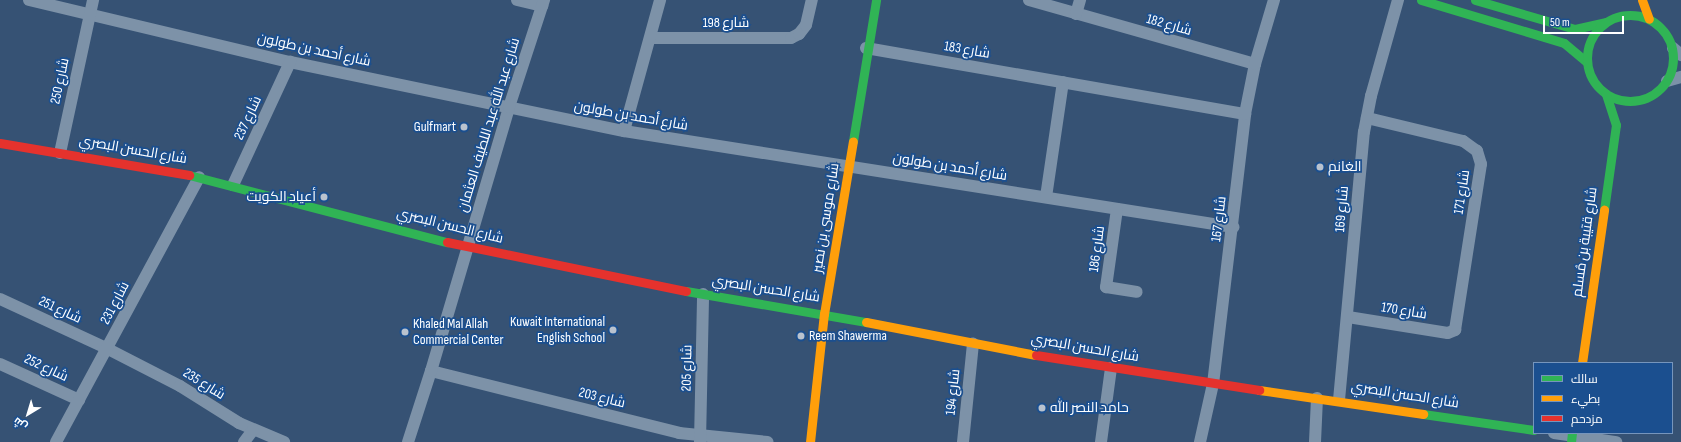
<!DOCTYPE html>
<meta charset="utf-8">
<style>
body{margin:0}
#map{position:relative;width:1681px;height:442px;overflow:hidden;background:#365274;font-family:"Sofia Sans Condensed",Cairo,sans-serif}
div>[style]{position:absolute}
.street>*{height:12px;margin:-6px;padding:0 6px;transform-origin:6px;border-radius:6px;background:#7d92a8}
.fast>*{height:9px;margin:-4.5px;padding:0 4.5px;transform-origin:4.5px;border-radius:4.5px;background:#30b455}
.fast>.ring{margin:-4.5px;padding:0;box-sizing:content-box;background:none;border:9px solid #30b455;border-radius:50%}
.slow>*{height:9px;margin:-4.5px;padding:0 4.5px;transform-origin:4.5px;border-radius:4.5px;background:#ff9f0a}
.jam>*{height:9px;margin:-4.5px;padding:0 4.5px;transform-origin:4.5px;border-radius:4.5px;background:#e5322d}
.dots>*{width:11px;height:11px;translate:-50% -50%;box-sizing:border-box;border:2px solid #1b4f8f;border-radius:50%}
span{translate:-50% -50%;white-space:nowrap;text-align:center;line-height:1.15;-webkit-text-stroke:3.5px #1b4f8f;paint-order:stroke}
.street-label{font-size:14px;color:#fff}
.poi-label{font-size:14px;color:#fff}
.right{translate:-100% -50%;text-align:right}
.left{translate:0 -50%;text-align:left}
.legend{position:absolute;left:1533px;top:362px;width:140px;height:72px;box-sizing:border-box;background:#1b4f8f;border:1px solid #7695bc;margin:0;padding:5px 7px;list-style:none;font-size:12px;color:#fff}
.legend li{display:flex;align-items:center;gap:8px;height:20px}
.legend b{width:20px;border:1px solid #7695bc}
.north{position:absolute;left:8px;top:394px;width:40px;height:40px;-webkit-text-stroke:3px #1b4f8f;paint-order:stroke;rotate:218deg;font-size:11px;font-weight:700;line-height:16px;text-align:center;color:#fff}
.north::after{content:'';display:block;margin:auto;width:14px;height:18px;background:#fff;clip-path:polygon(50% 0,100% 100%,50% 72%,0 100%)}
.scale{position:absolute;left:1543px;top:16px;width:81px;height:18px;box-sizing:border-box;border:2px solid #fff;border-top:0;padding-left:5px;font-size:12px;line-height:14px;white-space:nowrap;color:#fff;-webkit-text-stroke:3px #1b4f8f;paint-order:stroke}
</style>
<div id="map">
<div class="street">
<i style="left:29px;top:0;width:268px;rotate:13.4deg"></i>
<i style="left:290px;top:62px;width:341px;rotate:11.7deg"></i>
<i style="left:624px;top:131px;width:617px;rotate:8.96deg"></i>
<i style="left:517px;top:0;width:26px;rotate:13deg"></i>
<i style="left:1029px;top:0;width:235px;rotate:15.8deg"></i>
<i style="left:1076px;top:14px;width:15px;rotate:-74deg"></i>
<i style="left:651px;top:38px;width:140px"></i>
<i style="left:791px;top:38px;width:9px;rotate:-27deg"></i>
<i style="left:799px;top:34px;width:11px;rotate:-52deg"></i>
<i style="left:806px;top:25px;width:26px;rotate:-77deg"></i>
<i style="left:866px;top:48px;width:385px;rotate:9.9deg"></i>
<i style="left:1673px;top:48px;width:11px;rotate:41deg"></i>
<i style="left:1667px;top:81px;width:15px;rotate:-16deg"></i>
<i style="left:624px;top:131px;width:136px;rotate:-74.6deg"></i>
<i style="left:60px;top:153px;width:157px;rotate:-77.8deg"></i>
<i style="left:233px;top:185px;width:136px;rotate:-65.1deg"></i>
<i style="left:1046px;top:197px;width:116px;rotate:-81.6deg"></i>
<i style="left:1117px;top:209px;width:79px;rotate:98deg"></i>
<i style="left:1106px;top:287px;width:31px;rotate:9deg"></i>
<i style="left:0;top:299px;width:119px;rotate:24.8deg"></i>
<i style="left:108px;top:349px;width:81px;rotate:27.2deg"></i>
<i style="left:180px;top:386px;width:70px;rotate:32.1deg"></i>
<i style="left:239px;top:423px;width:49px;rotate:22.9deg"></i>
<i style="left:1348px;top:317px;width:101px;rotate:9.1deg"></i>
<i style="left:1448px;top:333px;width:8px;rotate:-23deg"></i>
<i style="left:1455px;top:330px;width:168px;rotate:-81.1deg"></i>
<i style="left:1481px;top:164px;width:14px;rotate:-107deg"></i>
<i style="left:1477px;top:151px;width:17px;rotate:-144deg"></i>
<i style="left:1463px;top:141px;width:99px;rotate:-166.5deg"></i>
<i style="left:0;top:364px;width:87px;rotate:24.5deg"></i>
<i style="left:431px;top:371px;width:256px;rotate:14deg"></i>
<i style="left:679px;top:433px;width:89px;rotate:5.8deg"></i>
<i style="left:1339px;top:400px;width:269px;rotate:-84.7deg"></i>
<i style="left:1364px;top:132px;width:37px;rotate:-79deg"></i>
<i style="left:1371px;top:96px;width:100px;rotate:-74.3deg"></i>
<i style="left:1554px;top:433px;width:63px;rotate:8.3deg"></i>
<i style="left:56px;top:442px;width:301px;rotate:-61.6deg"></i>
<i style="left:244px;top:442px;width:15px;rotate:-53deg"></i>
<i style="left:408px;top:442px;width:75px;rotate:-72.1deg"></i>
<i style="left:431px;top:371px;width:275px;rotate:-73.5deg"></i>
<i style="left:509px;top:107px;width:113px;rotate:-71.9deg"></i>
<i style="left:700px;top:442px;width:148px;rotate:-88.8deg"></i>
<i style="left:963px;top:442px;width:99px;rotate:-84.2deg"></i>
<i style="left:1101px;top:442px;width:75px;rotate:-82.3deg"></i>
<i style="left:1200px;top:442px;width:59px;rotate:-77.4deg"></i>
<i style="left:1213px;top:384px;width:272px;rotate:-83.2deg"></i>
<i style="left:1245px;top:114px;width:51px;rotate:-78.7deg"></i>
<i style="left:1255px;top:64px;width:67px;rotate:-73.5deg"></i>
<i style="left:1315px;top:442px;width:44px;rotate:-87.4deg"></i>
</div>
<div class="fast">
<i style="left:1421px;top:0;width:149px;rotate:16.7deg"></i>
<i style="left:1564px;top:43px;width:30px;rotate:40deg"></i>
<i style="left:1475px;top:0;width:104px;rotate:16.2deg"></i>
<i style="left:1575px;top:29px;width:31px;rotate:-13deg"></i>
<i class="ring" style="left:1587px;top:15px;width:77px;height:77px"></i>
<i style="left:853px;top:141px;width:143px;rotate:-80.7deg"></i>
<i style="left:189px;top:175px;width:267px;rotate:14.6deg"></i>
<i style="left:1604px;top:210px;width:86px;rotate:-82deg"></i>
<i style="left:1616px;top:125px;width:33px;rotate:-108deg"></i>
<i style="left:686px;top:291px;width:183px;rotate:9.8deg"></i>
<i style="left:1423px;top:414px;width:112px;rotate:8.2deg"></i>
<i style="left:1571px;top:442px;width:9px;rotate:-84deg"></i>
</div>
<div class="slow">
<i style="left:1642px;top:0;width:20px;rotate:70deg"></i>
<i style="left:866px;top:322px;width:173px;rotate:11deg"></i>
<i style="left:1582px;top:363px;width:155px;rotate:-81.8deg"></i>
<i style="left:1259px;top:390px;width:166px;rotate:8.3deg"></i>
<i style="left:810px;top:442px;width:129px;rotate:-83.8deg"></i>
<i style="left:824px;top:314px;width:175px;rotate:-80.5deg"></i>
</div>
<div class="jam">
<i style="left:0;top:143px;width:192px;rotate:9.6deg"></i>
<i style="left:447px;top:242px;width:244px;rotate:11.6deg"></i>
<i style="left:1036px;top:355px;width:226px;rotate:8.9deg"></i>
</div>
<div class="dots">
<i style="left:464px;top:127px;background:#b9c2ce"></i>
<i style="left:1320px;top:167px;background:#b9c2ce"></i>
<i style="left:324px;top:197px;background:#b9c2ce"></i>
<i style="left:613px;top:330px;background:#b9c2ce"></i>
<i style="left:405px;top:332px;background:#b9c2ce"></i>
<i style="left:801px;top:336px;background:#b9c2ce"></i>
<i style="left:1042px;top:408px;background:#b9c2ce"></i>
</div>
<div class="street-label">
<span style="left:726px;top:23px">شارع 198</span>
<span style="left:1169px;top:25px;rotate:16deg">شارع 182</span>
<span style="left:314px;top:50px;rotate:12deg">شارع أحمد بن طولون</span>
<span style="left:967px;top:50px;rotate:10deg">شارع 183</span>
<span style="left:60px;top:81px;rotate:-78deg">شارع 250</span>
<span style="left:631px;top:116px;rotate:10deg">شارع أحمد بن طولون</span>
<span style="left:248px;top:118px;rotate:-65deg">شارع 237</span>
<span style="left:489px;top:125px;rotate:-73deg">شارع عبد الله عبد اللطيف العثمان</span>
<span style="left:133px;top:150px;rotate:10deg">شارع الحسن البصري</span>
<span style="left:950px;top:167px;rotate:9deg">شارع أحمد بن طولون</span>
<span style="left:1462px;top:192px;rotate:-81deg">شارع 171</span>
<span style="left:1342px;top:209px;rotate:-85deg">شارع 169</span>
<span style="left:826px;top:218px;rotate:-81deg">شارع موسى بن نصير</span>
<span style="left:1219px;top:219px;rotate:-83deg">شارع 167</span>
<span style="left:450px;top:226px;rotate:14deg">شارع الحسن البصري</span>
<span style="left:1585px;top:242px;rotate:-82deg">شارع قتيبة بن مُسلم</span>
<span style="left:1097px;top:249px;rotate:-82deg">شارع 186</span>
<span style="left:766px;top:289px;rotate:9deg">شارع الحسن البصري</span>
<span style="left:115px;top:303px;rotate:-62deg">شارع 231</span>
<span style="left:60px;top:310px;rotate:25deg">شارع 251</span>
<span style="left:1404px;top:311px;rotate:9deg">شارع 170</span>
<span style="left:1085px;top:348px;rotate:10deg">شارع الحسن البصري</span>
<span style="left:46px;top:368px;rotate:25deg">شارع 252</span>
<span style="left:687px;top:368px;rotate:-89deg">شارع 205</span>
<span style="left:204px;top:384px;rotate:32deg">شارع 235</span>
<span style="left:953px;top:392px;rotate:-84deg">شارع 194</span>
<span style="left:1405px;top:395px;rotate:9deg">شارع الحسن البصري</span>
<span style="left:602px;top:398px;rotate:14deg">شارع 203</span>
</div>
<div class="poi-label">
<span class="right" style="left:456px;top:127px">Gulfmart</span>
<span class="left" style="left:1328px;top:167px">الغانم</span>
<span class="right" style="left:316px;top:197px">أعياد الكويت</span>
<span class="right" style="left:605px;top:330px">Kuwait International<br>English School</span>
<span class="left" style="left:413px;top:332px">Khaled Mal Allah<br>Commercial Center</span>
<span class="left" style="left:809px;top:336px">Reem Shawerma</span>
<span class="left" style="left:1050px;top:408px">حامد النصر الله</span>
</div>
<ul class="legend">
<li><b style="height:5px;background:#30b455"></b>سالك</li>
<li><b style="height:5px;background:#ff9f0a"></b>بطيء</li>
<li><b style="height:5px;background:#e5322d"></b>مزدحم</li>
</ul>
<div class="north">ش</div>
<div class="scale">50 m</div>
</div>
